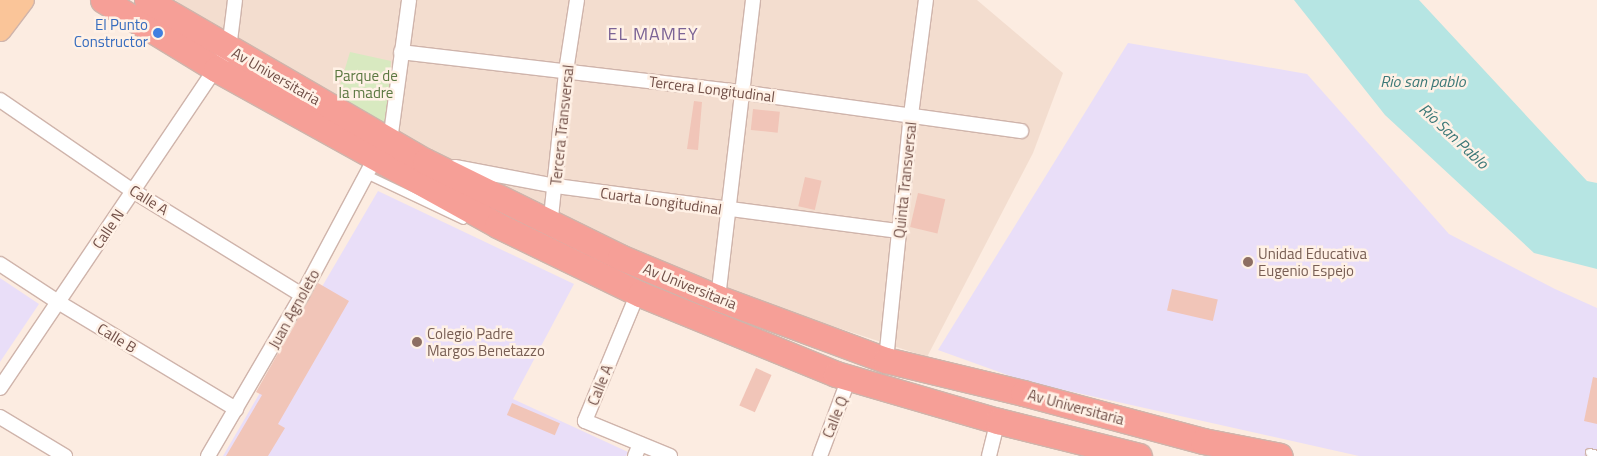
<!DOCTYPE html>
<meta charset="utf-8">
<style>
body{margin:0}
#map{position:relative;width:1597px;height:456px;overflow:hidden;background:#fcece1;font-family:"Titillium Web",sans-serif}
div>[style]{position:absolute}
.residential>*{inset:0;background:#f3ddcf}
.education>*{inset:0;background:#e9def8}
.green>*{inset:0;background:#d8e9c0}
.water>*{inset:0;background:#b6e5e3}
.building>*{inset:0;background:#f1c5b8;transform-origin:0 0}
.roads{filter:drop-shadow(1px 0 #cfb4ab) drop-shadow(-1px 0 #cfb4ab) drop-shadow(0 1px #cfb4ab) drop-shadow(0 -1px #cfb4ab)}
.lane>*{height:7px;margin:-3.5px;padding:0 3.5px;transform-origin:3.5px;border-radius:3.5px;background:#fff}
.street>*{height:14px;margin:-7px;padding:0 7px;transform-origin:7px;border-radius:7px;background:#fff}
.primary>*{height:21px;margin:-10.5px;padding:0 10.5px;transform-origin:10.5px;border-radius:10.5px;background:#fac599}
.highway>*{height:25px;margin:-12.5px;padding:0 12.5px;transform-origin:12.5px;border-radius:12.5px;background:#f69f97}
.dots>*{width:14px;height:14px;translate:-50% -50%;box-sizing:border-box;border:2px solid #fff1e6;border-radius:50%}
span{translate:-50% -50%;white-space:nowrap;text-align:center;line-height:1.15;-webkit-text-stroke:5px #fff1e6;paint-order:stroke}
.shop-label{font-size:15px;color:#366cbe}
.right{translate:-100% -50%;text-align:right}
.park-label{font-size:15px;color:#5b7841}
.street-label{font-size:15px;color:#725048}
.education-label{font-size:15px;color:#785e54}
.left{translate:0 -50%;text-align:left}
.water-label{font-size:16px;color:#3c7877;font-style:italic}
.quarter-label{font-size:18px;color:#7c6496;letter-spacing:1px}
</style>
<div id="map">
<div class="residential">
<i style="clip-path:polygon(175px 0,977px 0,1063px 73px,1033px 153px,927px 357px,728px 292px,491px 185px,203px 19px)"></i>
</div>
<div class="education">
<i style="clip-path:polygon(1128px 43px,1307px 74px,1449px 234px,1555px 289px,1597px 308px,1597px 456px,1359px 456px,1024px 381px,938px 350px)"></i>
<i style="clip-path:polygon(378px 191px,574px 284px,513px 399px,628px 452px,626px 456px,223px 456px)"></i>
<i style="clip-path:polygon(0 278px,39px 304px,0 362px)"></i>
</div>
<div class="green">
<i style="clip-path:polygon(350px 52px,391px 61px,386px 125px,337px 95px)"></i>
</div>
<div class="water">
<i style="clip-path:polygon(1294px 0,1419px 0,1587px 181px,1597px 183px,1597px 269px,1534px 253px,1385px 115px)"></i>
</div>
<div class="building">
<i style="clip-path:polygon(694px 101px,702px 102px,698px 150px,687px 149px)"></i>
<i style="left:753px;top:109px;width:27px;height:21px;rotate:6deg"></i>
<i style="left:805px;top:177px;width:17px;height:30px;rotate:13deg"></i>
<i style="left:918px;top:193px;width:28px;height:35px;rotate:13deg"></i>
<i style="clip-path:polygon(318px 283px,349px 301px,278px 424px,285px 428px,268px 456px,226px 456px,262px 395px,256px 392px)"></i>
<i style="left:1172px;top:289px;width:47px;height:22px;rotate:13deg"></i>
<i style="left:756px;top:368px;width:17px;height:41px;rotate:24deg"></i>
<i style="clip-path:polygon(1593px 377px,1597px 378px,1597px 424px,1584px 421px)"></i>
<i style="left:512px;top:403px;width:52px;height:13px;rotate:23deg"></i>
</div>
<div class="roads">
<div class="lane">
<i style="left:366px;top:174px;width:107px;rotate:25.4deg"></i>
<i style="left:1589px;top:452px;width:8px;rotate:14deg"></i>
</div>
<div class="street">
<i style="left:401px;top:52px;width:341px;rotate:6.7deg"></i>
<i style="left:740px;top:92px;width:284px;rotate:7.9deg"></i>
<i style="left:0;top:100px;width:161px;rotate:34.4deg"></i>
<i style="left:133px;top:191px;width:198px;rotate:31.6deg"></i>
<i style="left:390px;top:141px;width:142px;rotate:-82.3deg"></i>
<i style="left:455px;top:167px;width:103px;rotate:10.7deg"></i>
<i style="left:556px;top:186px;width:346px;rotate:7.5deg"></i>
<i style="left:550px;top:227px;width:157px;rotate:-84.1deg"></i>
<i style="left:566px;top:71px;width:72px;rotate:-81.2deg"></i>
<i style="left:0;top:264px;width:69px;rotate:33.2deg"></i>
<i style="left:58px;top:302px;width:208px;rotate:31deg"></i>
<i style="left:640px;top:294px;width:8px;rotate:130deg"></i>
<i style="left:635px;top:300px;width:131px;rotate:112.5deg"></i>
<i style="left:585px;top:421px;width:92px;rotate:22.4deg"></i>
<i style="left:718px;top:298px;width:300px;rotate:-83.3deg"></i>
<i style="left:886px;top:360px;width:246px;rotate:-84.2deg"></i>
<i style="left:911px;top:115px;width:116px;rotate:-82.6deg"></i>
<i style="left:0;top:388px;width:409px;rotate:-56deg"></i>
<i style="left:229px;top:49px;width:49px;rotate:-83deg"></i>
<i style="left:0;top:417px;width:76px;rotate:31deg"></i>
<i style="left:208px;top:456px;width:186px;rotate:-59.7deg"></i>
<i style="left:302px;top:295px;width:155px;rotate:-61.9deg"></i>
<i style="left:635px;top:456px;width:13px;rotate:-67deg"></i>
<i style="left:820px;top:456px;width:83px;rotate:-69.6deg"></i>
<i style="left:989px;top:456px;width:36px;rotate:-76deg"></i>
</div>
<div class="primary">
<i style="left:0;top:3px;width:4px;rotate:-56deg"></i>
<i style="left:0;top:30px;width:38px;rotate:-53deg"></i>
</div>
<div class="highway">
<i style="left:103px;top:0;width:132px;rotate:31.4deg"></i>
<i style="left:216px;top:69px;width:321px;rotate:29deg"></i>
<i style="left:497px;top:225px;width:159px;rotate:25.8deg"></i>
<i style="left:640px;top:294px;width:212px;rotate:22.2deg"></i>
<i style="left:836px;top:374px;width:169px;rotate:16.2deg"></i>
<i style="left:998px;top:421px;width:145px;rotate:13.9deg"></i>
<i style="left:147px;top:0;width:321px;rotate:30.1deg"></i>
<i style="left:425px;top:161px;width:217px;rotate:26.2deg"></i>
<i style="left:620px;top:257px;width:106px;rotate:22.7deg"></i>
<i style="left:718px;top:298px;width:179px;rotate:20.3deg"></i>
<i style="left:886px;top:360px;width:141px;rotate:13.5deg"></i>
<i style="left:1023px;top:393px;width:186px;rotate:14.9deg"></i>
<i style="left:1203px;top:441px;width:78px;rotate:11deg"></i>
</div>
</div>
<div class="dots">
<i style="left:158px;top:33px;background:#3f7fe0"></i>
<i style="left:1248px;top:262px;background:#8d6e63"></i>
<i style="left:417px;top:342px;background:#8d6e63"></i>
</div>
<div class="shop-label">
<span class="right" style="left:148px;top:33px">El Punto<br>Constructor</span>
</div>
<div class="park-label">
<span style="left:366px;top:84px">Parque de<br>la madre</span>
</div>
<div class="street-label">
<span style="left:276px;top:76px;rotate:30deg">Av Universitaria</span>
<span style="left:712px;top:89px;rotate:7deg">Tercera Longitudinal</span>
<span style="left:562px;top:125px;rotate:-84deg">Tercera Transversal</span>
<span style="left:905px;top:180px;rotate:-84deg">Quinta Transversal</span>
<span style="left:149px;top:200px;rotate:32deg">Calle A</span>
<span style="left:661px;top:201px;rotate:8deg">Cuarta Longitudinal</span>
<span style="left:108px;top:229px;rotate:-56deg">Calle N</span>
<span style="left:690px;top:286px;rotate:22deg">Av Universitaria</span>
<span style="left:294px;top:309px;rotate:-61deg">Juan Agnoleto</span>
<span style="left:117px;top:338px;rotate:31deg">Calle B</span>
<span style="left:600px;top:385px;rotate:-68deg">Calle A</span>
<span style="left:1076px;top:407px;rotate:15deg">Av Universitaria</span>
<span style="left:835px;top:417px;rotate:-68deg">Calle Q</span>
</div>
<div class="education-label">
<span class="left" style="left:1258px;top:262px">Unidad Educativa<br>Eugenio Espejo</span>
<span class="left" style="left:427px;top:342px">Colegio Padre<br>Margos Benetazzo</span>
</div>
<div class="water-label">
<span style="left:1423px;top:81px">Rio san pablo</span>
<span style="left:1454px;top:136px;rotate:43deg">Río San Pablo</span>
</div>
<div class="quarter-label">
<span style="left:653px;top:34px">EL MAMEY</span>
</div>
</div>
